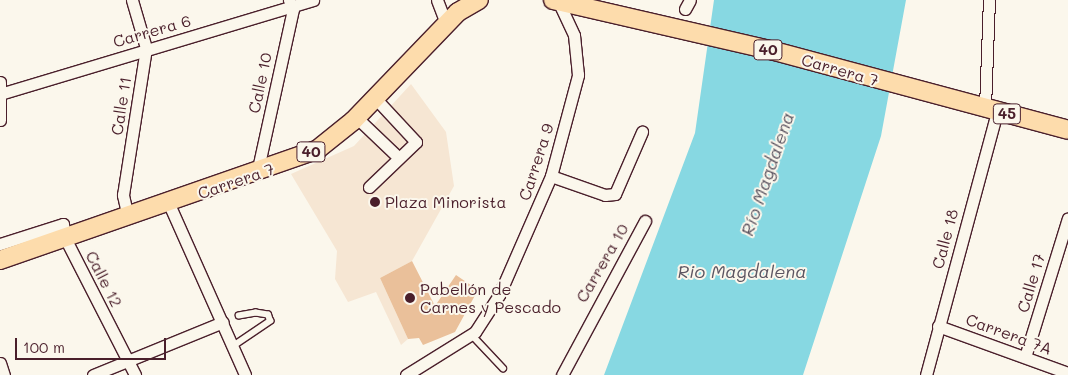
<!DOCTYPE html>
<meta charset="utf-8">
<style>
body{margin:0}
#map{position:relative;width:1068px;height:375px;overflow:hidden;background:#fbf7ec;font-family:Mali,sans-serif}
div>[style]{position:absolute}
.built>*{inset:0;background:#f6e6d3}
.water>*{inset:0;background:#87d8e2}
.building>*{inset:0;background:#eac09a}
.roads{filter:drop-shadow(1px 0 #4a1f2b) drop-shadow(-1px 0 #4a1f2b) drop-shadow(0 1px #4a1f2b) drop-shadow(0 -1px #4a1f2b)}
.lane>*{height:5.5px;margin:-2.75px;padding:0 2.75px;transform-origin:2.75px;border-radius:2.75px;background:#fbf7ec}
.street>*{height:11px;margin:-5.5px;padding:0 5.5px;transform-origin:5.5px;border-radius:5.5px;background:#fbf7ec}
.primary>*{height:18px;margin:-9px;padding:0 9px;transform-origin:9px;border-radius:9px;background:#fddcac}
.dots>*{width:14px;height:14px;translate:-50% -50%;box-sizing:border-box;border:2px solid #fbf7ec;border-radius:50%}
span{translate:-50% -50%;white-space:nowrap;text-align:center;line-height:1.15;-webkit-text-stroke:4px #fbf7ec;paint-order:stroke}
.shield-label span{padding:1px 4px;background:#fbf7ec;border:1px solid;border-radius:4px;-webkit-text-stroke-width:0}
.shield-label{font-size:15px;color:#4a1f2b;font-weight:700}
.street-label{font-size:16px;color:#4a1f2b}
.poi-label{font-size:16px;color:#4a1f2b}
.left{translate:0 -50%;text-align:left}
.water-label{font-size:18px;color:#5c5662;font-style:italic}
.scale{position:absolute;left:15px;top:338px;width:151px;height:22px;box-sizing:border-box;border:2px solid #4a1f2b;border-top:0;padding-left:6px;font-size:15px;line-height:18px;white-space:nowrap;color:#4a1f2b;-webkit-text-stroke:4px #fbf7ec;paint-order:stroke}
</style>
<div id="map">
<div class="built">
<i style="clip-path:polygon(411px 84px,446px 132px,454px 186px,412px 261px,380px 278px,408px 339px,401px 345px,376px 292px,348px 302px,335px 279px,337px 251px,291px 174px,354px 146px)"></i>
</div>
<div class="water">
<i style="clip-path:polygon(714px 0,906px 0,881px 136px,803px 375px,604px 375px,695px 133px)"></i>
</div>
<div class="building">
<i style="clip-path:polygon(412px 261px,435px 306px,456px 275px,478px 290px,455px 332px,423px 345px,419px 338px,408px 339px,380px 278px)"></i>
</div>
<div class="roads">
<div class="lane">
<i style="left:471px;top:334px;width:47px;rotate:46.7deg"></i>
<i style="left:233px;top:346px;width:45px;rotate:-34deg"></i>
<i style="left:270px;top:321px;width:6px;rotate:-108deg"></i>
<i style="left:268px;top:315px;width:12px;rotate:-171deg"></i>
<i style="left:256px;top:313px;width:17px;rotate:170deg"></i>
</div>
<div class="street">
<i style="left:437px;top:0;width:26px;rotate:69deg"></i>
<i style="left:685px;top:9px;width:10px;rotate:-61deg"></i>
<i style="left:0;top:82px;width:38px;rotate:90deg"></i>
<i style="left:0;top:94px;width:327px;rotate:-16.7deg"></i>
<i style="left:985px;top:108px;width:108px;rotate:-87.9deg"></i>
<i style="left:356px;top:117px;width:59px;rotate:43.6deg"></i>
<i style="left:257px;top:173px;width:168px;rotate:-77.6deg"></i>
<i style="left:293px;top:9px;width:10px;rotate:-114deg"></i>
<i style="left:551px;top:176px;width:57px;rotate:19.4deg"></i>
<i style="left:605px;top:195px;width:10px;rotate:-6deg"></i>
<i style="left:615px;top:194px;width:68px;rotate:-66.5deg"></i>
<i style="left:369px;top:187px;width:65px;rotate:-43.8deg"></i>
<i style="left:416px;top:142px;width:60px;rotate:-133deg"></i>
<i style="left:169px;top:204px;width:187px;rotate:66deg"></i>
<i style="left:128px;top:217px;width:23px;rotate:-103deg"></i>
<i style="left:123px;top:195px;width:149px;rotate:-81.1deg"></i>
<i style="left:146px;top:48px;width:50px;rotate:-106.3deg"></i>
<i style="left:0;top:244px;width:66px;rotate:-17.6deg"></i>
<i style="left:63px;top:224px;width:14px;rotate:82deg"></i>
<i style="left:65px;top:238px;width:154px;rotate:62.9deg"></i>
<i style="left:938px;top:326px;width:138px;rotate:19.9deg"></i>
<i style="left:1025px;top:357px;width:145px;rotate:-72.8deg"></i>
<i style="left:0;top:363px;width:13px;rotate:72deg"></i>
<i style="left:93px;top:375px;width:140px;rotate:-22.2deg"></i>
<i style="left:406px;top:375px;width:81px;rotate:-31.9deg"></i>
<i style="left:475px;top:332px;width:44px;rotate:-57deg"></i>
<i style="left:499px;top:295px;width:130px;rotate:-66.4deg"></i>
<i style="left:551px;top:176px;width:105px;rotate:-75deg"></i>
<i style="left:578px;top:75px;width:40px;rotate:-95.7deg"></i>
<i style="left:574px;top:35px;width:38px;rotate:-115deg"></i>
<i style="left:562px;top:375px;width:175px;rotate:-61.7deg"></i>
<i style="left:926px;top:375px;width:272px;rotate:-74.9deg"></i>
</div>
<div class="primary">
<i style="left:553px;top:0;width:227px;rotate:13deg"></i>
<i style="left:774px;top:51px;width:304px;rotate:15deg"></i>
<i style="left:0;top:260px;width:337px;rotate:-19.2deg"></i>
<i style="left:318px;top:149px;width:45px;rotate:-38.7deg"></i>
<i style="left:353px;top:121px;width:151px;rotate:-46.1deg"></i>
<i style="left:458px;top:12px;width:24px;rotate:-30deg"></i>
</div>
</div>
<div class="dots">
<i style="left:375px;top:202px;background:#4a1f2b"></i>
<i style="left:410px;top:298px;background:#4a1f2b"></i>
</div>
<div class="shield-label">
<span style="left:768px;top:50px">40</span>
<span style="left:1007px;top:114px">45</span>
<span style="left:311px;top:152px">40</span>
</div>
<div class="street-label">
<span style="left:152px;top:31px;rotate:-16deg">Carrera 6</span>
<span style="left:840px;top:70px;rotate:16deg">Carrera 7</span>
<span style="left:260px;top:83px;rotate:-78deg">Calle 10</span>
<span style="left:121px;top:106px;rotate:-81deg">Calle 11</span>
<span style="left:536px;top:162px;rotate:-72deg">Carrera 9</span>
<span style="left:236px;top:181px;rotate:-19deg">Carrera 7</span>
<span style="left:945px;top:239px;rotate:-75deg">Calle 18</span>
<span style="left:602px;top:263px;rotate:-60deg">Carrera 10</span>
<span style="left:104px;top:279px;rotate:63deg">Calle 12</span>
<span style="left:1031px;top:283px;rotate:-73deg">Calle 17</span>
<span style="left:1009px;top:334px;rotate:20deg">Carrera 7A</span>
</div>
<div class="poi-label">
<span class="left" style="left:385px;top:202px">Plaza Minorista</span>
<span class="left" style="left:420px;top:298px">Pabellón de<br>Carnes y Pescado</span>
</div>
<div class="water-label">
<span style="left:767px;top:174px;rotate:-71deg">Río Magdalena</span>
<span style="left:742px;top:271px">Rio Magdalena</span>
</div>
<div class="scale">100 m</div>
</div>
